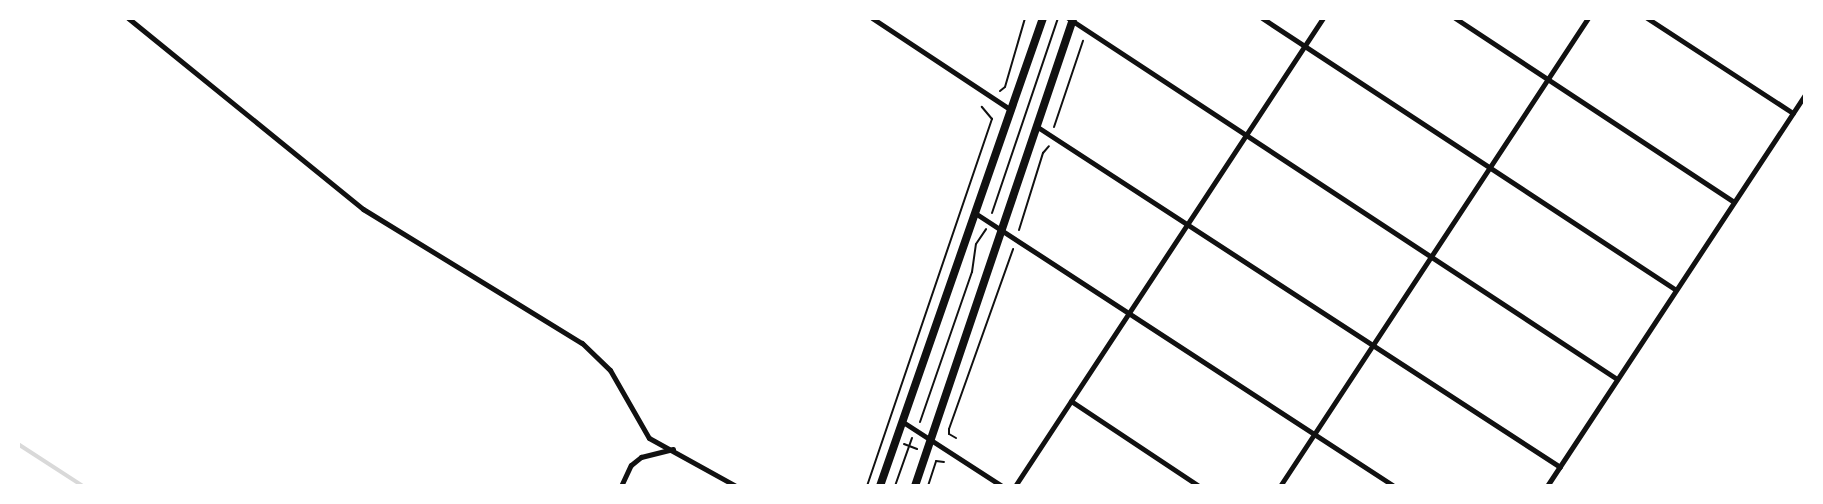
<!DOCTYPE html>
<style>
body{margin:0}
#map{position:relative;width:1823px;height:504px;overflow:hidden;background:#fff;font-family:Roboto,sans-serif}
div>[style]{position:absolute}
.stream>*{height:4px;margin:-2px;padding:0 2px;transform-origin:2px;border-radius:2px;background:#d9d9d9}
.path>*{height:2px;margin:-1px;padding:0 1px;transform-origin:1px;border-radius:1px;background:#111}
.minor>*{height:5px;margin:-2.5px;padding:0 2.5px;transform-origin:2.5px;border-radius:2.5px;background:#111}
.secondary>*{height:8px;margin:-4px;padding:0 4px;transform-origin:4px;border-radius:4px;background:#111}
span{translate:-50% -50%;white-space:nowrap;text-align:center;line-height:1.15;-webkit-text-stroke:4.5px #fff;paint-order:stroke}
.frame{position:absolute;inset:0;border:20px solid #fff;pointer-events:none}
</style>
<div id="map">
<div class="stream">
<i style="left:18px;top:444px;width:77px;rotate:32.9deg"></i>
</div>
<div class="path">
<i style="left:1000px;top:91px;width:6px;rotate:-39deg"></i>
<i style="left:1005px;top:87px;width:72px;rotate:-73.8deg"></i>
<i style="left:1054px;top:127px;width:91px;rotate:-71.4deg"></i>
<i style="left:992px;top:213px;width:206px;rotate:-71.3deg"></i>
<i style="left:1019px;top:230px;width:81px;rotate:-72.7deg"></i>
<i style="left:1043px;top:153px;width:9px;rotate:-49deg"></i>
<i style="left:920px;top:422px;width:159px;rotate:-70.9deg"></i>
<i style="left:972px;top:272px;width:28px;rotate:-82deg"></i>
<i style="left:976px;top:244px;width:18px;rotate:-56deg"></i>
<i style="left:956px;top:438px;width:8px;rotate:-150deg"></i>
<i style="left:949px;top:434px;width:5px;rotate:-90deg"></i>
<i style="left:949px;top:429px;width:191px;rotate:-70.4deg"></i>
<i style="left:904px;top:444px;width:14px;rotate:21deg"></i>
<i style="left:867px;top:486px;width:388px;rotate:-71.2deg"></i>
<i style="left:992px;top:119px;width:16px;rotate:-130deg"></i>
<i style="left:895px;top:486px;width:51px;rotate:-70.5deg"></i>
<i style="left:928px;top:486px;width:26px;rotate:-72deg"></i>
<i style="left:936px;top:461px;width:8px;rotate:7deg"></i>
</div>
<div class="minor">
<i style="left:128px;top:18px;width:303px;rotate:39.1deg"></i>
<i style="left:363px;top:209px;width:257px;rotate:31.5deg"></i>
<i style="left:582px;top:343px;width:39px;rotate:44deg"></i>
<i style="left:610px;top:370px;width:78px;rotate:60.2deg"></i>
<i style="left:649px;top:438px;width:99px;rotate:28.9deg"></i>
<i style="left:872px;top:18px;width:167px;rotate:33.5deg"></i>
<i style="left:1068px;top:18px;width:657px;rotate:33.33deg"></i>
<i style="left:1262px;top:18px;width:495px;rotate:33.3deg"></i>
<i style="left:1455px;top:18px;width:334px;rotate:33.4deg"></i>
<i style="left:1647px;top:18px;width:174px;rotate:33.1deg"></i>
<i style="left:1036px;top:126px;width:625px;rotate:33.05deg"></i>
<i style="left:975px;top:213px;width:500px;rotate:33.09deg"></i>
<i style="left:1071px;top:401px;width:154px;rotate:33.6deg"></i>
<i style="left:903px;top:422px;width:118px;rotate:32.9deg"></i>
<i style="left:621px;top:486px;width:23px;rotate:-65deg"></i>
<i style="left:631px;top:465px;width:13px;rotate:-39deg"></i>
<i style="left:641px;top:457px;width:33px;rotate:-14deg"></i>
<i style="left:1015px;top:486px;width:560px;rotate:-56.65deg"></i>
<i style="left:1280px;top:486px;width:560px;rotate:-56.65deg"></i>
<i style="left:1547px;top:486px;width:469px;rotate:-56.6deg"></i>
</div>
<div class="secondary">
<i style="left:880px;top:486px;width:496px;rotate:-70.8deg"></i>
<i style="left:915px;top:486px;width:494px;rotate:-71.3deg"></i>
</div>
<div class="frame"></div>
</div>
